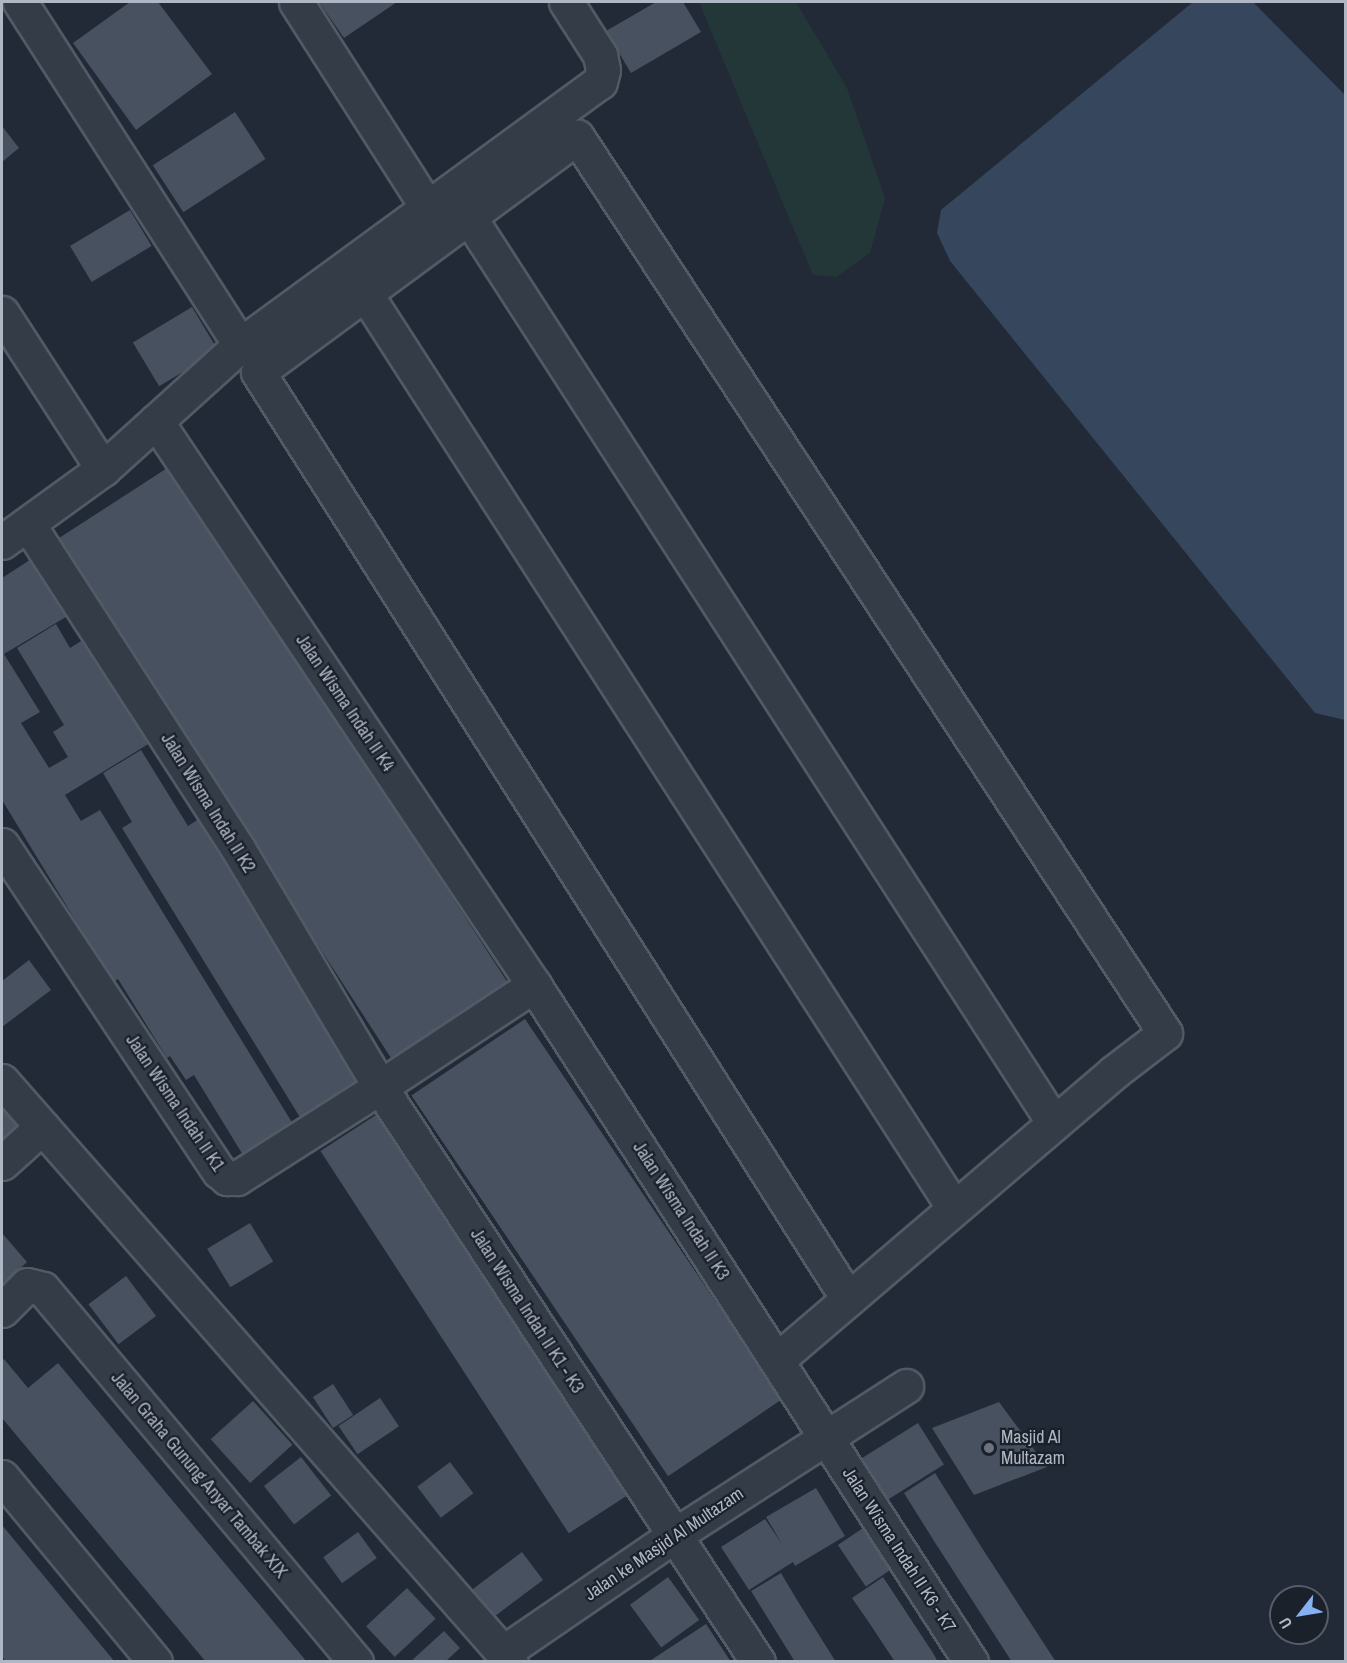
<!DOCTYPE html>
<style>
body{margin:0}
#map{position:relative;width:1347px;height:1663px;overflow:hidden;background:#212a36;font-family:"Archivo Narrow",sans-serif}
div>[style]{position:absolute}
.green>*{inset:0;background:#243738}
.water>*{inset:0;background:#35465d}
.building>*{inset:0;background:#475160;transform-origin:0 0}
.roads{filter:drop-shadow(2px 0 #525a65) drop-shadow(-2px 0 #525a65) drop-shadow(0 2px #525a65) drop-shadow(0 -2px #525a65)}
.minor>*{height:33px;margin:-16.5px;padding:0 16.5px;transform-origin:16.5px;border-radius:16.5px;background:#343c47}
.dots>*{width:16px;height:16px;translate:-50% -50%;box-sizing:border-box;border:3px solid #1a212b;border-radius:50%}
span{translate:-50% -50%;white-space:nowrap;text-align:center;line-height:1.15;-webkit-text-stroke:4.5px #1a212b;paint-order:stroke}
.street-label{font-size:18px;color:#afb7c4}
.poi-label{font-size:18px;color:#afb7c4}
.left{translate:0 -50%;text-align:left}
.frame{position:absolute;inset:0;border:3px solid #afb7c4;pointer-events:none}
.north{position:absolute;left:1269px;top:1585px;width:60px;height:60px;box-sizing:border-box;background:#1a212b;border:2px solid #565d68;border-radius:50%;rotate:239deg;font-size:16px;font-weight:700;line-height:24px;text-align:center;color:#afb7c4}
.north::after{content:'';display:block;margin:auto;width:21px;height:27px;background:#85b0f2;clip-path:polygon(50% 0,100% 100%,50% 72%,0 100%)}
</style>
<div id="map">
<div class="green">
<i style="clip-path:polygon(699px 2px,796px 2px,847px 88px,885px 198px,870px 253px,836px 277px,813px 275px)"></i>
</div>
<div class="water">
<i style="clip-path:polygon(1193px 2px,1253px 2px,1345px 95px,1345px 720px,1315px 713px,950px 261px,937px 233px,941px 210px)"></i>
</div>
<div class="building">
<i style="clip-path:polygon(130px 2px,158px 2px,212px 74px,136px 130px,73px 43px)"></i>
<i style="clip-path:polygon(319px 2px,397px 2px,344px 38px)"></i>
<i style="clip-path:polygon(656px 2px,683px 2px,701px 32px,631px 73px,606px 31px)"></i>
<i style="left:235px;top:112px;width:56px;height:98px;rotate:57deg"></i>
<i style="clip-path:polygon(2px 126px,19px 148px,2px 162px)"></i>
<i style="left:130px;top:210px;width:42px;height:70px;rotate:59deg"></i>
<i style="left:192px;top:307px;width:51px;height:69px;rotate:59deg"></i>
<i style="clip-path:polygon(175px 463px,324px 700px,508px 983px,391px 1058px,56px 540px)"></i>
<i style="clip-path:polygon(36px 556px,71px 614px,4px 654px,40px 712px,21px 723px,49px 768px,68px 757px,53px 732px,64px 725px,17px 648px,56px 624px,70px 648px,86px 638px,150px 743px,65px 795px,81px 821px,100px 810px,293px 1124px,243px 1155px,194px 1075px,186px 1080px,170px 1056px,167px 1058px,118px 979px,113px 982px,2px 800px,2px 578px)"></i>
<i style="clip-path:polygon(141px 750px,188px 826px,205px 815px,367px 1079px,301px 1119px,122px 828px,132px 822px,103px 773px)"></i>
<i style="clip-path:polygon(29px 960px,51px 990px,2px 1027px,2px 981px)"></i>
<i style="left:525px;top:1019px;width:459px;height:137px;rotate:56deg"></i>
<i style="clip-path:polygon(2px 1103px,23px 1131px,2px 1147px)"></i>
<i style="left:385px;top:1109px;width:456px;height:77px;rotate:57deg"></i>
<i style="left:250px;top:1223px;width:45px;height:50px;rotate:59deg"></i>
<i style="clip-path:polygon(2px 1233px,27px 1262px,2px 1285px)"></i>
<i style="left:126px;top:1276px;width:50px;height:47px;rotate:53deg"></i>
<i style="clip-path:polygon(4px 1359px,28px 1388px,58px 1363px,307px 1662px,206px 1662px,2px 1418px,2px 1361px)"></i>
<i style="left:333px;top:1384px;width:37px;height:24px;rotate:57deg"></i>
<i style="left:380px;top:1398px;width:34px;height:50px;rotate:56deg"></i>
<i style="left:253px;top:1401px;width:59px;height:57px;rotate:48deg"></i>
<i style="clip-path:polygon(999px 1402px,1047px 1467px,974px 1495px,932px 1428px)"></i>
<i style="left:918px;top:1423px;width:49px;height:72px;rotate:58deg"></i>
<i style="left:301px;top:1457px;width:49px;height:47px;rotate:52deg"></i>
<i style="left:450px;top:1462px;width:39px;height:41px;rotate:53deg"></i>
<i style="clip-path:polygon(935px 1473px,982px 1548px,1056px 1662px,1012px 1662px,934px 1541px,904px 1493px)"></i>
<i style="clip-path:polygon(816px 1488px,845px 1536px,795px 1566px,793px 1562px,749px 1590px,721px 1547px,765px 1519px,782px 1544px,766px 1517px)"></i>
<i style="clip-path:polygon(2px 1525px,62px 1598px,115px 1662px,6px 1662px,2px 1656px)"></i>
<i style="left:866px;top:1526px;width:50px;height:34px;rotate:56deg"></i>
<i style="left:358px;top:1532px;width:32px;height:43px;rotate:54deg"></i>
<i style="left:522px;top:1552px;width:35px;height:66px;rotate:53deg"></i>
<i style="clip-path:polygon(781px 1573px,797px 1600px,836px 1662px,795px 1662px,751px 1591px)"></i>
<i style="left:668px;top:1577px;width:53px;height:47px;rotate:54deg"></i>
<i style="clip-path:polygon(883px 1577px,933px 1653px,938px 1662px,895px 1662px,870px 1624px,852px 1598px)"></i>
<i style="left:407px;top:1588px;width:42px;height:56px;rotate:47deg"></i>
<i style="clip-path:polygon(706px 1624px,731px 1662px,648px 1662px)"></i>
<i style="clip-path:polygon(444px 1631px,460px 1648px,445px 1662px,410px 1662px)"></i>
</div>
<div class="roads">
<div class="minor">
<i style="left:20px;top:2px;width:407px;rotate:57.3deg"></i>
<i style="left:296px;top:2px;width:243px;rotate:57.4deg"></i>
<i style="left:469px;top:217px;width:1078px;rotate:57.15deg"></i>
<i style="left:365px;top:293px;width:1088px;rotate:57.23deg"></i>
<i style="left:2px;top:313px;width:186px;rotate:57.1deg"></i>
<i style="left:156px;top:421px;width:679px;rotate:56.17deg"></i>
<i style="left:534px;top:985px;width:806px;rotate:57.16deg"></i>
<i style="left:28px;top:524px;width:385px;rotate:57.1deg"></i>
<i style="left:237px;top:847px;width:279px;rotate:59.2deg"></i>
<i style="left:380px;top:1087px;width:688px;rotate:56.68deg"></i>
<i style="left:2px;top:542px;width:125px;rotate:-35.9deg"></i>
<i style="left:103px;top:469px;width:185px;rotate:-42.1deg"></i>
<i style="left:240px;top:345px;width:446px;rotate:-36.2deg"></i>
<i style="left:600px;top:82px;width:12px;rotate:-76deg"></i>
<i style="left:603px;top:70px;width:15px;rotate:-101deg"></i>
<i style="left:600px;top:55px;width:63px;rotate:-122.7deg"></i>
<i style="left:2px;top:845px;width:392px;rotate:56.4deg"></i>
<i style="left:219px;top:1171px;width:11px;rotate:41deg"></i>
<i style="left:227px;top:1178px;width:10px"></i>
<i style="left:237px;top:1178px;width:169px;rotate:-32.5deg"></i>
<i style="left:380px;top:1087px;width:185px;rotate:-33.5deg"></i>
<i style="left:2px;top:1081px;width:772px;rotate:48.78deg"></i>
<i style="left:2px;top:1163px;width:54px;rotate:-42deg"></i>
<i style="left:2px;top:1310px;width:35px;rotate:-45deg"></i>
<i style="left:27px;top:1285px;width:16px;rotate:14deg"></i>
<i style="left:43px;top:1289px;width:487px;rotate:50deg"></i>
<i style="left:777px;top:1360px;width:443px;rotate:-40.5deg"></i>
<i style="left:1114px;top:1072px;width:64px;rotate:-37.4deg"></i>
<i style="left:1165px;top:1033px;width:1072px;rotate:-123.27deg"></i>
<i style="left:577px;top:137px;width:396px;rotate:143.6deg"></i>
<i style="left:258px;top:372px;width:1099px;rotate:57.52deg"></i>
<i style="left:2px;top:1477px;width:240px;rotate:50.4deg"></i>
<i style="left:504px;top:1652px;width:207px;rotate:-34.4deg"></i>
<i style="left:675px;top:1535px;width:275px;rotate:-32.8deg"></i>
</div>
</div>
<div class="dots">
<i style="left:989px;top:1448px;background:#6b7280"></i>
</div>
<div class="street-label">
<span style="left:345px;top:703px;rotate:56deg">Jalan Wisma Indah II K4</span>
<span style="left:208px;top:803px;rotate:58deg">Jalan Wisma Indah II K2</span>
<span style="left:175px;top:1103px;rotate:56deg">Jalan Wisma Indah II K1</span>
<span style="left:681px;top:1211px;rotate:57deg">Jalan Wisma Indah II K3</span>
<span style="left:527px;top:1311px;rotate:57deg">Jalan Wisma Indah II K1 - K3</span>
<span style="left:199px;top:1475px;rotate:50deg">Jalan Graha Gunung Anyar Tambak XIX</span>
<span style="left:664px;top:1544px;rotate:-34deg">Jalan ke Masjid Al Multazam</span>
<span style="left:899px;top:1550px;rotate:57deg">Jalan Wisma Indah II K6 - K7</span>
</div>
<div class="poi-label">
<span class="left" style="left:1001px;top:1448px">Masjid Al<br>Multazam</span>
</div>
<div class="frame"></div>
<div class="north">U</div>
</div>
